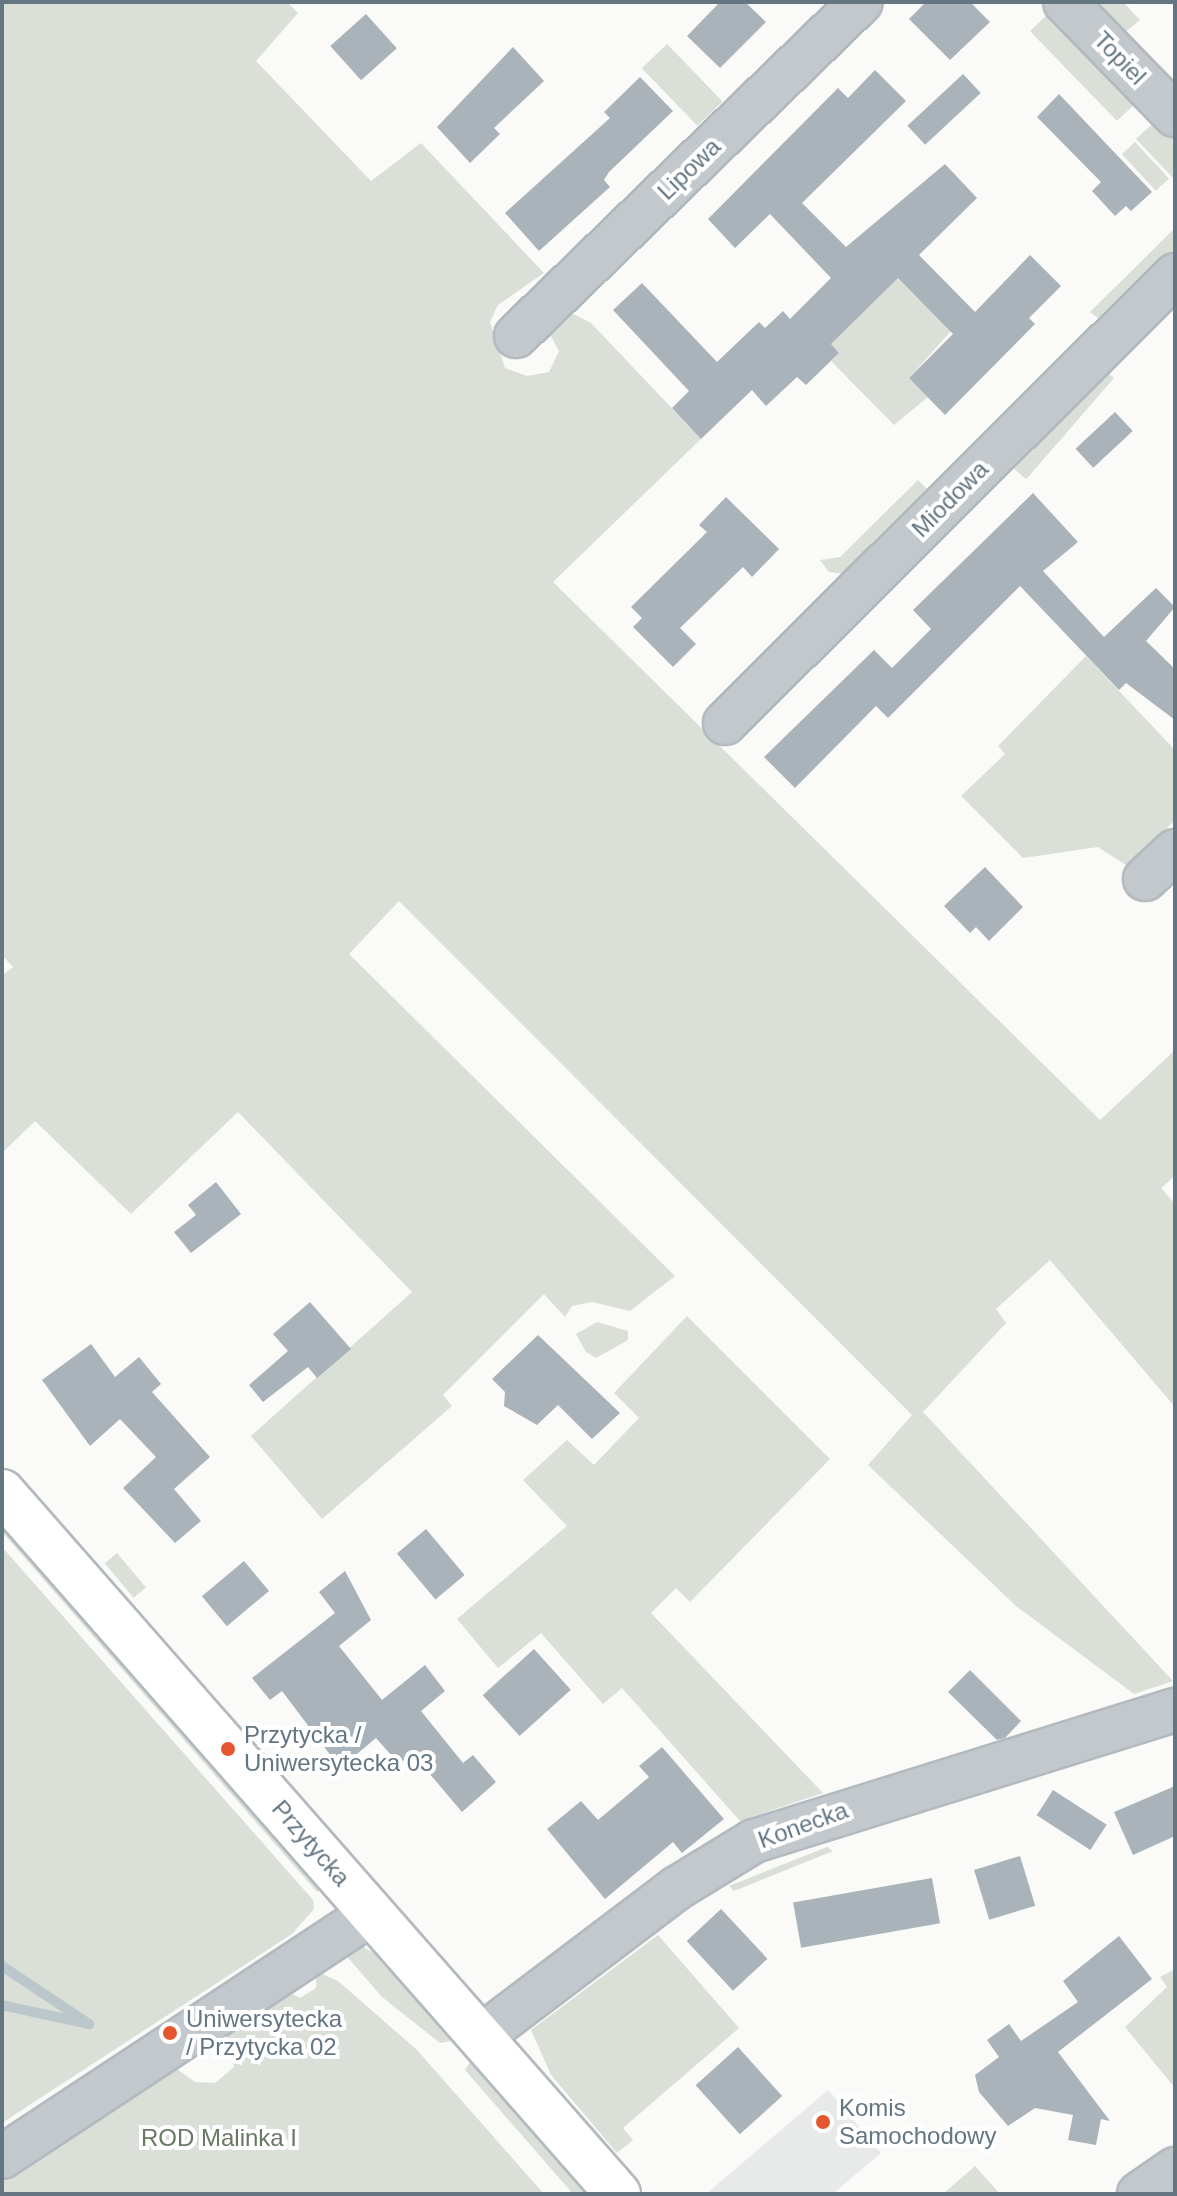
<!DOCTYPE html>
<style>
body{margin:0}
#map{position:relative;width:1177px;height:2196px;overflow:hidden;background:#fafaf8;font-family:Arial,sans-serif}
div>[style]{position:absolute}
.built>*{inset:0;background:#e8e9e9}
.green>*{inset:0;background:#dadfd7;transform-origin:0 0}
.stream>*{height:10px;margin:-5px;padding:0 5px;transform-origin:5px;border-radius:5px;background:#bbc7cb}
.building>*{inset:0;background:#aab3b9;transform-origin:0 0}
.roads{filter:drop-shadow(2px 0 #b3babf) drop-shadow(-2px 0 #b3babf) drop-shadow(0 2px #b3babf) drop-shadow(0 -2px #b3babf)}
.minor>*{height:42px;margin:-21px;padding:0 21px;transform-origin:21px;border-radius:21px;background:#c3c8cc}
.secondary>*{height:44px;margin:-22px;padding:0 22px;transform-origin:22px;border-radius:22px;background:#fff}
.dots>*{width:22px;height:22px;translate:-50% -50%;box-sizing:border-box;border:4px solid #fff;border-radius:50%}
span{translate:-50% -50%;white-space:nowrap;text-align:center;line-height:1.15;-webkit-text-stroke:8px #fff;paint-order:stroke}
.street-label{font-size:24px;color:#657683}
.poi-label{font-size:24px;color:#657683}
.left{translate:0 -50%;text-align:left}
.park-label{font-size:24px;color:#687a64}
.frame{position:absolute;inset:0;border:4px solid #657683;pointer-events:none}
</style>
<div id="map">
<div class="built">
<i style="clip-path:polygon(828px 2090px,881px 2153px,849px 2180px,833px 2194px,706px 2194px)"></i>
</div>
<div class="green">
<i style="clip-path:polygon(2px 2px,287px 2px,298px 13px,256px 61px,371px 181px,421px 143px,544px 273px,498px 305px,490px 322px,505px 368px,527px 376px,549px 372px,559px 351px,548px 331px,564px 309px,591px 323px,701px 439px,553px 582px,1100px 1120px,1175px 1050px,1175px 1176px,1161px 1188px,1175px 1204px,1175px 1407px,1050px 1260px,996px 1309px,1006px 1323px,923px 1412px,1173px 1681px,1134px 1694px,1016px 1606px,868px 1465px,912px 1415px,399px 901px,349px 954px,675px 1276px,630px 1311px,592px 1302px,572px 1306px,565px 1317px,544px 1294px,443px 1395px,452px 1406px,322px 1519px,251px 1436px,412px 1292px,238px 1112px,131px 1214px,35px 1121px,2px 1153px,2px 976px,13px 967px,2px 955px)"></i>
<i style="clip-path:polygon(1088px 2px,1123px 2px,1140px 20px,1122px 35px)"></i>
<i style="left:1051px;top:11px;width:125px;height:29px;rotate:46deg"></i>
<i style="left:667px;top:44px;width:80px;height:35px;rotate:46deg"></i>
<i style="clip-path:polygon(1157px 120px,1175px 138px,1175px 180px,1136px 139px)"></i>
<i style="left:1135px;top:142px;width:50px;height:18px;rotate:47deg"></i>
<i style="clip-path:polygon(1175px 228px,1175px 251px,1104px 323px,1090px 312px)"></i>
<i style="clip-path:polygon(897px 277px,951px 331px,909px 378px,928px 397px,894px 425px,831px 361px,839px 353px,831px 344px)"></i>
<i style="left:1099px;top:365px;width:20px;height:134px;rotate:41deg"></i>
<i style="clip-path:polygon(918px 480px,930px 492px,846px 574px,829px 572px,820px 560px,840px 557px)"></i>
<i style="clip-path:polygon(1086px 656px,1175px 750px,1175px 820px,1129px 867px,1098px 847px,1023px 858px,961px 796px,1005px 754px,998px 746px)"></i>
<i style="clip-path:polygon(687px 1316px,830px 1459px,690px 1602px,676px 1588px,651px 1613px,823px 1793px,740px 1821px,622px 1688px,603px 1704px,541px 1633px,498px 1668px,457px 1619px,567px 1526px,523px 1480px,567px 1440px,594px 1465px,639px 1418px,614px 1393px)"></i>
<i style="clip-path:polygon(597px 1322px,628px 1331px,628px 1340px,596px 1358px,586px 1352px,576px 1334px)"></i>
<i style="clip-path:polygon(2px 1524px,322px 1888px,317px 1892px,2px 1532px)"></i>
<i style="clip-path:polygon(2px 1547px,313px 1900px,314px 1909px,292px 1934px,2px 2123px)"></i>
<i style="left:117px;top:1553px;width:45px;height:16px;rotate:50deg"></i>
<i style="clip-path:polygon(827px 1847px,833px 1851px,734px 1891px,729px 1886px)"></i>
<i style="clip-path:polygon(658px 1935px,739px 2028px,623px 2128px,633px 2140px,617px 2153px,551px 2075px,531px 2030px)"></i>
<i style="clip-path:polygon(359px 1945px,381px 1956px,451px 2041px,440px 2043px,382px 1997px,344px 1953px)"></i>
<i style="clip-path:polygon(1175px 1969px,1175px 2088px,1125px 2027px,1167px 1987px,1160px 1977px)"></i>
<i style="clip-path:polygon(316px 1971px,338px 1981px,417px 2050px,544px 2194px,2px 2194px,2px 2182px,174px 2067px,195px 2082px,215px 2083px,234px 2067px,226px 2036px,287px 1991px,300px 1998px,316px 1988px)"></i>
<i style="clip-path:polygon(472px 2059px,593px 2194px,573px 2194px,465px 2070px)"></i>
<i style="clip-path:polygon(975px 2166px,1000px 2194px,943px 2194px)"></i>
</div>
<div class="stream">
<i style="left:2px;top:1966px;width:105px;rotate:33.7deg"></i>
<i style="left:89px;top:2024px;width:89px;rotate:-167.7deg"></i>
</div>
<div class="building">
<i style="clip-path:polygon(720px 2px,745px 2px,766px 22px,720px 68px,687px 36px)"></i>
<i style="clip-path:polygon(926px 2px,970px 2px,990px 22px,950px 60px,909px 19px)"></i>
<i style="left:366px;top:14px;width:46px;height:48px;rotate:48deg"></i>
<i style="clip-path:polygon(513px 47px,544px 81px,494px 128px,500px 134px,470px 163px,437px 127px)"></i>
<i style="clip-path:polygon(875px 70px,906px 101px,802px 203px,846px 247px,945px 164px,977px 198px,919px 255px,975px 312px,1030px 255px,1061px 286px,1029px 318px,1035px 324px,945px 415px,909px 378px,953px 334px,898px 278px,831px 344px,839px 353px,806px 385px,797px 377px,766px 406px,752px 390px,701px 439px,672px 408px,689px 391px,613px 310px,642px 283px,717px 362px,759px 322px,765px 328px,783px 311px,790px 319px,831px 278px,770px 214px,735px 248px,708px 219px,838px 88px,848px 98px)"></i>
<i style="left:963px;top:74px;width:26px;height:76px;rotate:47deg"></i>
<i style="clip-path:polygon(640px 77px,673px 111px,609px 172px,604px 180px,610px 187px,539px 251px,505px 213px,610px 118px,604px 112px)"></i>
<i style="clip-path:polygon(1059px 94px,1152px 192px,1131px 211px,1126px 206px,1115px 216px,1092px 191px,1101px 182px,1037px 117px)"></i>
<i style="left:1115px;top:412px;width:26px;height:54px;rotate:47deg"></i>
<i style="clip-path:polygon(1033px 493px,1078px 542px,1043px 571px,1104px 637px,1156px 588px,1175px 607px,1146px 641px,1175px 669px,1175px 720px,1126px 683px,1119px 690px,1020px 586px,888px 718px,876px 706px,795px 788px,764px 757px,874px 650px,892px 668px,931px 629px,913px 610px)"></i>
<i style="clip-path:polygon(726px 497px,779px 549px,752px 577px,743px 567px,680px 628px,696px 644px,673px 667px,633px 627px,642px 618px,631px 607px,707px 532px,699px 525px)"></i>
<i style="clip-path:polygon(985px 867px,1023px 907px,989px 941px,976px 927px,970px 933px,944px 906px)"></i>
<i style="clip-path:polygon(216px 1182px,241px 1214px,191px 1253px,174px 1232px,196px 1215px,188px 1205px)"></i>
<i style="clip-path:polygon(310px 1302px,351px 1349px,317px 1378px,308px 1367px,263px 1402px,249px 1385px,288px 1351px,273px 1334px)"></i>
<i style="clip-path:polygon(538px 1335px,620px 1413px,592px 1439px,558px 1405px,537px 1425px,504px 1406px,505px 1392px,492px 1379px)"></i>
<i style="clip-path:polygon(91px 1344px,115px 1377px,139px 1357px,161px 1384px,152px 1392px,210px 1457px,174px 1489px,201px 1521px,175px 1543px,123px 1488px,156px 1457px,120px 1419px,90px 1446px,42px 1380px)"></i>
<i style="left:426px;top:1529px;width:60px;height:38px;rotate:50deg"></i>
<i style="left:244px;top:1561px;width:39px;height:55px;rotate:50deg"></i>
<i style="clip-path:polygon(345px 1571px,371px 1620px,339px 1646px,382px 1700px,425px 1665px,445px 1691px,421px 1711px,463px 1763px,473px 1755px,496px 1782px,462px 1812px,412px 1753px,399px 1764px,376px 1738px,340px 1768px,282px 1691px,270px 1700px,252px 1678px,335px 1613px,319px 1592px)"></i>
<i style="left:534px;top:1649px;width:55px;height:69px;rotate:48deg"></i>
<i style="clip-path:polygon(970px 1670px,1021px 1721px,1005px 1738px,997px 1740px,948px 1692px)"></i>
<i style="clip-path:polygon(662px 1747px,724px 1819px,682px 1853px,673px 1842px,605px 1899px,547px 1829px,581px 1801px,598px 1820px,649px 1777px,639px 1766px)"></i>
<i style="clip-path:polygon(1175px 1786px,1175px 1836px,1133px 1855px,1114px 1812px)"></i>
<i style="left:1053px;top:1790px;width:64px;height:30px;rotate:33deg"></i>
<i style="left:1020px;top:1856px;width:52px;height:48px;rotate:73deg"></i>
<i style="left:932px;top:1878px;width:46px;height:141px;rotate:80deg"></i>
<i style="left:721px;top:1909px;width:68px;height:47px;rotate:47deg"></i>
<i style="clip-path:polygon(1119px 1936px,1152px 1979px,1058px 2052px,1110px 2121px,1101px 2119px,1096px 2145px,1068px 2140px,1073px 2115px,1035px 2108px,1008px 2126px,979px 2092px,975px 2075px,999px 2057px,987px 2040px,1009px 2024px,1021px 2041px,1078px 2002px,1063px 1981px)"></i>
<i style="left:738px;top:2047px;width:66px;height:57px;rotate:48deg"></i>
</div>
<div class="roads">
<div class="minor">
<i style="left:1065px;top:2px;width:158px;rotate:45.8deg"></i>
<i style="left:516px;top:336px;width:480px;rotate:-44.1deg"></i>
<i style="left:725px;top:723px;width:635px;rotate:-44.87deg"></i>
<i style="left:1145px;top:879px;width:41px;rotate:-43deg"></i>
<i style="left:480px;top:2037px;width:247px;rotate:-37.1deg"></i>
<i style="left:677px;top:1888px;width:90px;rotate:-31.4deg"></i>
<i style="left:754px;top:1841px;width:441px;rotate:-17.3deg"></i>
<i style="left:2px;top:2157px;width:443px;rotate:-33.4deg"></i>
<i style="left:1139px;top:2194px;width:44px;rotate:-34.8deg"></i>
</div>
<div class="secondary">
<i style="left:2px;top:1492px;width:934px;rotate:48.73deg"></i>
</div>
</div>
<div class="dots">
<i style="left:228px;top:1749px;background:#e4572e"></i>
<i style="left:170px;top:2033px;background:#e4572e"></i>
<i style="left:823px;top:2122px;background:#e4572e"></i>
</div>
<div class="street-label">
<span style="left:1120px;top:58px;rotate:46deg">Topiel</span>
<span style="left:689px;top:169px;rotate:-44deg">Lipowa</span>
<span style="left:950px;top:499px;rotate:-45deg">Miodowa</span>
<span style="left:803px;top:1825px;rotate:-20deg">Konecka</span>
<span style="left:311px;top:1843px;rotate:49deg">Przytycka</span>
</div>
<div class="poi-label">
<span class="left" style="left:244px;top:1749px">Przytycka /<br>Uniwersytecka 03</span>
<span class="left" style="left:186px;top:2033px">Uniwersytecka<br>/ Przytycka 02</span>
<span class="left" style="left:839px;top:2122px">Komis<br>Samochodowy</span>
</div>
<div class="park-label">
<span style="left:219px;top:2138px">ROD Malinka I</span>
</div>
<div class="frame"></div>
</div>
